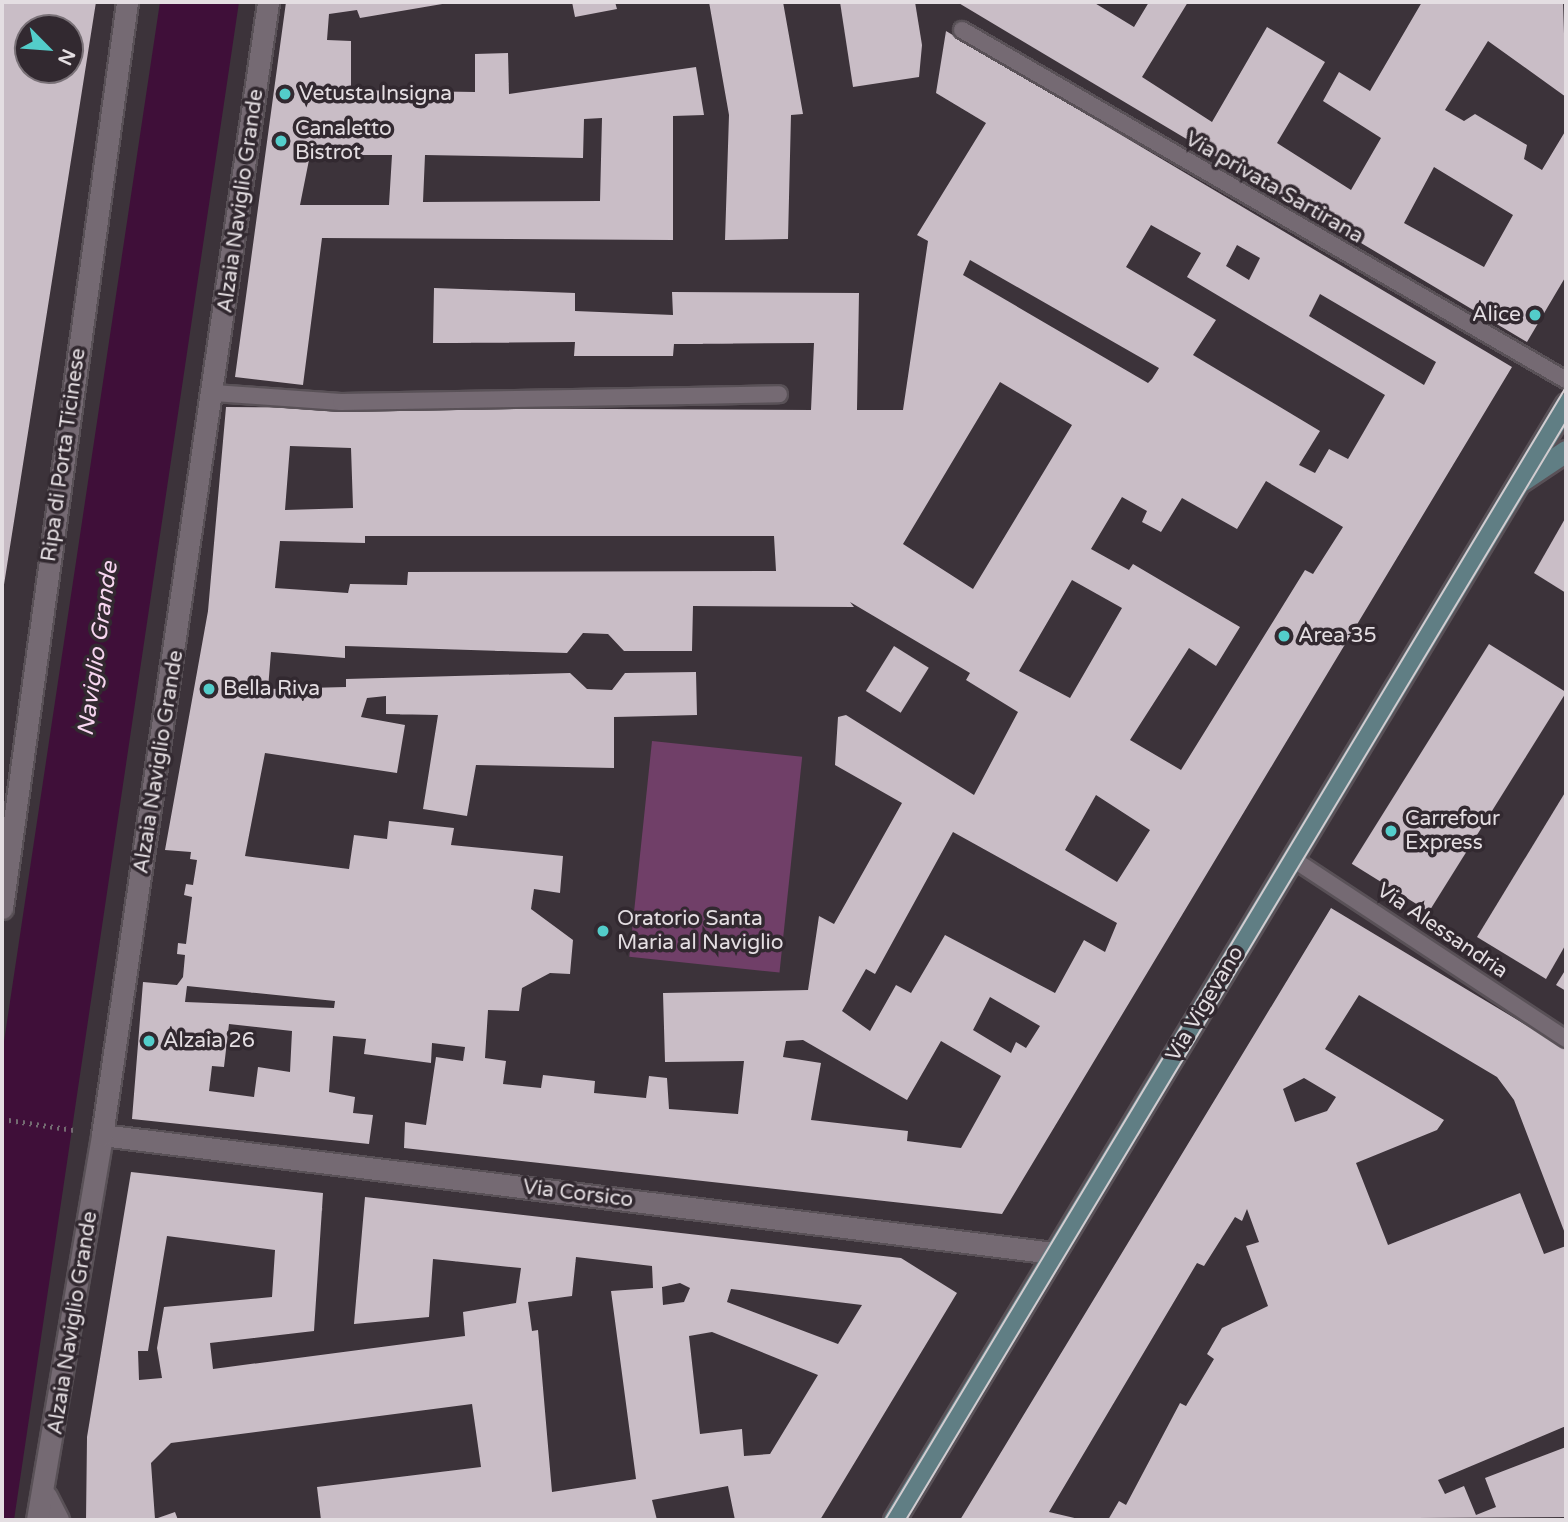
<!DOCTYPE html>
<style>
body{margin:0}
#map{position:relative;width:1568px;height:1522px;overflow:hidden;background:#3c333a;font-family:"Varela Round",sans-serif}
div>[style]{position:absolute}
.green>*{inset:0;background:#703f68;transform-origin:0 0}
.water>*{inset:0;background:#3f0f39}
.building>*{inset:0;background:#c9bdc6;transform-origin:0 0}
.path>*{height:4.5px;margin-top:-2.25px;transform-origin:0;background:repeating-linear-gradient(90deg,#736b71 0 2px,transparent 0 7px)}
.roads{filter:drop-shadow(2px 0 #595157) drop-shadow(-2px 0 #595157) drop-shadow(0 2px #595157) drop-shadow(0 -2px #595157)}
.lane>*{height:16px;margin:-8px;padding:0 8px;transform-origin:8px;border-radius:8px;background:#756a73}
.street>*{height:21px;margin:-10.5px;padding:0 10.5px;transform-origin:10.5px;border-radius:10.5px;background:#756a73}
.secondary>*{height:21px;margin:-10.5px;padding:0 10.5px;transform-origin:10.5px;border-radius:10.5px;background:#607e84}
.tram>*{height:2px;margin:-1px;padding:0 1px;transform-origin:1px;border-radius:1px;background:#d2ccd0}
.dots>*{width:19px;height:19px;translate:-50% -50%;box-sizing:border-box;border:4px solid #322930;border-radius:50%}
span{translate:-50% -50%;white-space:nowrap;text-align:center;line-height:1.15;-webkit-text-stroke:7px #322930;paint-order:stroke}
.poi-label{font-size:21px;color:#e4dee2}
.left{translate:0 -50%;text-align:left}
.right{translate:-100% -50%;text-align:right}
.street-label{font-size:21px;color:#e4dee2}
.water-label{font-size:23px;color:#f7d6f0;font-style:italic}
.frame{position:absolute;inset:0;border:4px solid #e4dee2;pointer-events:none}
.north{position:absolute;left:14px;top:14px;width:70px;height:70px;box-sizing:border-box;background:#322930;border:2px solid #797177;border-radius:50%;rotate:115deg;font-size:19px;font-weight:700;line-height:28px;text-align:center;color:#e4dee2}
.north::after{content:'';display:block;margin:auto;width:24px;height:32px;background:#53cdca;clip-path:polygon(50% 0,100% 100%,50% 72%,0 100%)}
</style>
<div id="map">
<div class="green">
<i style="left:652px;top:741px;width:151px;height:217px;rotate:6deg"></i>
</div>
<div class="water">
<i style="clip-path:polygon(160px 2px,239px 2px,14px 1520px,2px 1520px,2px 1055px)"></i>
</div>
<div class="building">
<i style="clip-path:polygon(evenodd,2px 2px,96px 2px,3px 591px,2px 591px,2px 2px,28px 28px,70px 28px,70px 70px,28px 70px,28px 28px)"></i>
<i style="clip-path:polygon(evenodd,286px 2px,454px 2px,360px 18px,357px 10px,329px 14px,327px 40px,351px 41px,351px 90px,475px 92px,475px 54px,508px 53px,509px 94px,696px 67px,704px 115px,673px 116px,673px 240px,322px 238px,303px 385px,235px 377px,286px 2px,602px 118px,600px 201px,423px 202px,425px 155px,583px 158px,584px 119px,602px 118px,286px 2px,310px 155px,392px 155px,389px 205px,300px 205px,310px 155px)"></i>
<i style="clip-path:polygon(572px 2px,615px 2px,617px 9px,575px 17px)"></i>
<i style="clip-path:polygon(709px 2px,783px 2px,803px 114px,791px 115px,788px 239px,725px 240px,729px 115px)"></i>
<i style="clip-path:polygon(840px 2px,915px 2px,922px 45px,919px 77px,853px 87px)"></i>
<i style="clip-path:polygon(evenodd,957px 2px,1093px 2px,1134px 27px,1149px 2px,1188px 2px,1142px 77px,1212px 122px,1267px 27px,1325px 62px,1277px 143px,1351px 190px,1381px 138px,1323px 101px,1339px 72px,1370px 91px,1422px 2px,1563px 2px,1566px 97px,1488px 41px,1445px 110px,1464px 121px,1475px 114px,1527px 145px,1524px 159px,1542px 170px,1566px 130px,1566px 276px,1527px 342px,957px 2px,1434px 167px,1513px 215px,1484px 267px,1404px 223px,1434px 167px)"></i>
<i style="clip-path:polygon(evenodd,946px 31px,1512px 367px,1002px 1214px,404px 1148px,405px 1122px,426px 1125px,436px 1057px,463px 1061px,465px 1047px,432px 1043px,431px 1063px,364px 1054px,366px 1039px,333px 1036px,329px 1092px,355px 1097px,353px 1113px,373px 1115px,369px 1144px,132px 1119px,143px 982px,177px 985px,183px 977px,185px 955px,177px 954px,178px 943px,186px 944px,192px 897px,184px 895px,186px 884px,193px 885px,197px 860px,190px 859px,191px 852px,165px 850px,208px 611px,226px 407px,811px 410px,814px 343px,674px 344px,673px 356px,574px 356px,575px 342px,433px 343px,434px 288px,575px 293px,575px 311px,673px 315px,672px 292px,859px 293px,857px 410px,903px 410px,928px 241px,917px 235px,986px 123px,936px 93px,946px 31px,1151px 225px,1201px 253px,1187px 277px,1385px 395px,1348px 459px,1329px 449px,1315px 473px,1299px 465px,1320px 431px,1193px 355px,1216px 320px,1126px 267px,1151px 225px,946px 31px,1237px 245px,1260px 258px,1249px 280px,1226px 266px,1237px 245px,946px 31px,970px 260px,1159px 368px,1152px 379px,1148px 383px,963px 275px,970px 260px,946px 31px,1320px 294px,1436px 362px,1424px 385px,1309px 316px,1320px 294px,946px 31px,1000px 382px,1072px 425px,973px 589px,903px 544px,1000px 382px,946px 31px,290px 446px,351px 448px,353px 508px,285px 510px,290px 446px,946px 31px,1266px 481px,1343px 527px,1313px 574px,1305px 570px,1181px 770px,1130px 740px,1189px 648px,1216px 666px,1240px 627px,1133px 564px,1129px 570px,1091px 549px,1122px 497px,1147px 511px,1142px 522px,1161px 532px,1182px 498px,1237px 529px,1266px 481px,946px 31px,365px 536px,774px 536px,776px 571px,408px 572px,407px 585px,350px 584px,348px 593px,275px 588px,280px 541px,365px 543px,365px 536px,946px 31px,1072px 580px,1122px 608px,1070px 698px,1019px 671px,1072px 580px,946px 31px,850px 602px,970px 673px,966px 680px,1018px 712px,974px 795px,846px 715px,838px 717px,835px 765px,902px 803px,834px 924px,819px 916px,808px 990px,663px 993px,665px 1062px,744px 1061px,738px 1114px,669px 1109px,667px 1078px,649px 1076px,646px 1098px,594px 1093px,595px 1081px,543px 1075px,541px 1088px,503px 1084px,506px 1061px,485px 1058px,488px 1010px,519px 1011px,522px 988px,550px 973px,570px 974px,573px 940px,531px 909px,534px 889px,560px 893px,563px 856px,451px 845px,454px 828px,389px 821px,387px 839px,354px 835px,349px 869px,245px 856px,265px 753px,397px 773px,405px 725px,361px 717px,367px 698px,386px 696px,386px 714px,438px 715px,423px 809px,467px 816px,476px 765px,614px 768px,614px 717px,697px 715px,696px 672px,625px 673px,612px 690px,587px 689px,570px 673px,346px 679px,346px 687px,268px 689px,271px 652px,345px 658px,345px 646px,567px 653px,583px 633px,608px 634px,624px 651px,692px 651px,693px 606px,854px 607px,850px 602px,946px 31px,1096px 795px,1150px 830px,1117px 882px,1065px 850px,1096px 795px,946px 31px,953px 832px,1117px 923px,1105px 952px,1084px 940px,1055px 993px,945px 935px,911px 993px,896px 985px,870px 1031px,842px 1011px,866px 969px,875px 974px,953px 832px,946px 31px,187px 986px,335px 1001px,334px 1008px,185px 1002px,187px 986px,946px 31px,990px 997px,1040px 1026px,1026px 1048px,1016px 1042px,1011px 1053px,973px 1030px,990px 997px,946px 31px,229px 1024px,292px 1031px,290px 1072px,258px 1067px,254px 1097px,209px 1091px,212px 1066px,224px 1067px,229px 1024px,946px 31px,803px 1040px,907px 1100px,941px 1041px,1001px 1076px,961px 1148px,907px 1141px,908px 1131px,811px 1120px,821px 1063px,783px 1057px,786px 1041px,803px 1040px)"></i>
<i style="clip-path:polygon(1566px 517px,1566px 593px,1534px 573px)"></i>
<i style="left:1489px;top:644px;width:91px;height:259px;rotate:32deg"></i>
<i style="left:894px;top:646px;width:41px;height:53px;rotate:32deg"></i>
<i style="clip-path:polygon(1566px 791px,1566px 944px,1546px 979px,1477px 937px)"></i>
<i style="clip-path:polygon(evenodd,1331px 908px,1566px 1049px,1566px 1236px,1514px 1100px,1497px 1077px,1359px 995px,1325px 1049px,1444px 1120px,1437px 1130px,1356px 1163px,1388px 1245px,1520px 1193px,1544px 1254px,1566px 1246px,1566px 1426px,1438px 1480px,1445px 1494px,1464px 1486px,1476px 1515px,1496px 1507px,1485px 1478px,1566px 1447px,1566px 1517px,1108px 1520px,1119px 1501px,1126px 1505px,1180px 1403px,1186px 1406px,1214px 1359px,1207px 1354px,1222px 1328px,1268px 1306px,1246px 1246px,1259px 1242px,1247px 1209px,1242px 1221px,1235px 1217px,1204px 1266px,1197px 1263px,1049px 1512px,1083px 1520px,960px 1520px,1331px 908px,1304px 1078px,1336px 1097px,1327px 1111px,1295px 1122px,1283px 1089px,1304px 1078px)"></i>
<i style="clip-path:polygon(1566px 969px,1566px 991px,1556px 985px)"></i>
<i style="clip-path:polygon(evenodd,131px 1172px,323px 1193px,314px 1331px,210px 1343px,213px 1369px,465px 1336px,463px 1312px,516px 1303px,521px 1268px,433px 1259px,429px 1317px,354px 1324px,365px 1197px,901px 1258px,957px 1293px,820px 1520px,735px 1520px,728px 1486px,652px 1500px,657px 1520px,321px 1520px,317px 1487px,481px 1467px,472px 1404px,171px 1443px,151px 1463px,155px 1519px,175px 1512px,178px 1520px,86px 1520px,87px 1437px,131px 1172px,167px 1236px,275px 1250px,272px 1297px,164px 1307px,157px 1348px,162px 1378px,139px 1380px,138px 1351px,148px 1351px,167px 1236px,131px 1172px,576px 1257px,652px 1266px,653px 1288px,611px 1291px,636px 1479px,552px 1492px,538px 1330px,532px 1331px,528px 1302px,572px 1296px,576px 1257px,131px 1172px,680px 1283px,690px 1288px,684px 1302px,663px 1305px,662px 1287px,680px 1283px,131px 1172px,731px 1289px,862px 1305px,838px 1344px,727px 1302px,731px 1289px,131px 1172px,712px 1332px,818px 1375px,770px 1454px,744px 1456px,742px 1429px,700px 1434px,689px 1336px,712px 1332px)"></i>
</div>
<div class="path">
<i style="left:2px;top:1119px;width:73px;rotate:8.7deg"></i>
</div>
<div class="roads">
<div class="lane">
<i style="left:962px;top:30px;width:698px;rotate:30.09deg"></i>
<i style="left:214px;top:393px;width:127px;rotate:4.1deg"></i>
<i style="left:341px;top:402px;width:438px;rotate:-1deg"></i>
<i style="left:1293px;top:859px;width:327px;rotate:33.4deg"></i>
</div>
<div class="street">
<i style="left:2px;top:908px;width:915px;rotate:-82.14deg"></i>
<i style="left:102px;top:1135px;width:959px;rotate:7.07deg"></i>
<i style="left:46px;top:1496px;width:27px;rotate:63deg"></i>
<i style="left:37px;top:1520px;width:390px;rotate:-80.4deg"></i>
<i style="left:102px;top:1135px;width:1145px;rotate:-81.66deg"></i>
</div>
<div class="secondary">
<i style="left:1521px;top:481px;width:54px;rotate:-33.7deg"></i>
<i style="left:894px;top:1520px;width:1303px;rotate:-58.95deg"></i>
</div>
</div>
<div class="tram">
<i style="left:885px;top:1520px;width:1322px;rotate:-58.99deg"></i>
<i style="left:906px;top:1520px;width:1281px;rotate:-58.99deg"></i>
</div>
<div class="dots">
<i style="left:285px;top:94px;background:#53cdca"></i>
<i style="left:281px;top:141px;background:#53cdca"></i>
<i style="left:1535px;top:315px;background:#53cdca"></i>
<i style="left:1284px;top:636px;background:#53cdca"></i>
<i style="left:209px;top:689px;background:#53cdca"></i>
<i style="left:1391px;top:831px;background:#53cdca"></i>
<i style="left:603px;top:931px;background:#53cdca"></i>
<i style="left:149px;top:1041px;background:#53cdca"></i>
</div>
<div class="poi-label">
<span class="left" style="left:299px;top:94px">Vetusta Insigna</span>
<span class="left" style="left:295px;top:141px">Canaletto<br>Bistrot</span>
<span class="right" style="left:1521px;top:315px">Alice</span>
<span class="left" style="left:1298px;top:636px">Area 35</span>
<span class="left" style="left:223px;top:689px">Bella Riva</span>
<span class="left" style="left:1405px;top:831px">Carrefour<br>Express</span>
<span class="left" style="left:617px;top:931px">Oratorio Santa<br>Maria al Naviglio</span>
<span class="left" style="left:163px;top:1041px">Alzaia 26</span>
</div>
<div class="street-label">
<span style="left:1274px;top:188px;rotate:30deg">Via privata Sartirana</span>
<span style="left:241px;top:201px;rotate:-82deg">Alzaia Naviglio Grande</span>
<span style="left:64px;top:455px;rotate:-82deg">Ripa di Porta Ticinese</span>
<span style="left:159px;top:762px;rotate:-81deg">Alzaia Naviglio Grande</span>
<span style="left:1442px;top:931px;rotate:34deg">Via Alessandria</span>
<span style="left:1205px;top:1004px;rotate:-59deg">Via Vigevano</span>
<span style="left:578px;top:1194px;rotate:7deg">Via Corsico</span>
<span style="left:73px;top:1323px;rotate:-81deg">Alzaia Naviglio Grande</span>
</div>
<div class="water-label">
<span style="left:98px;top:649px;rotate:-82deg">Naviglio Grande</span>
</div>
<div class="frame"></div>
<div class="north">N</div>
</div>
